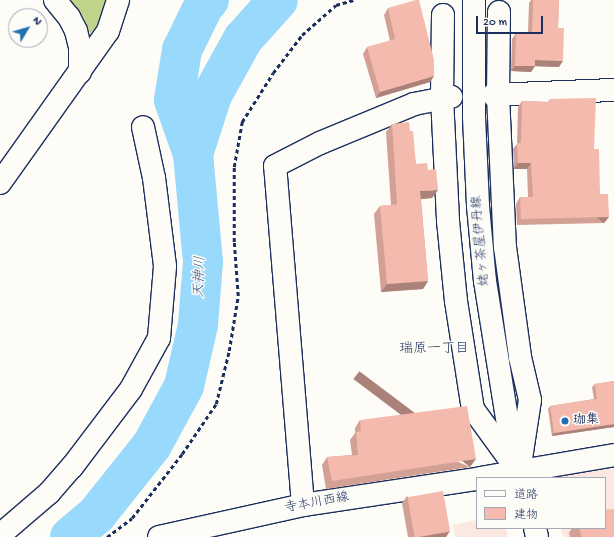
<!DOCTYPE html>
<meta charset="utf-8">
<style>
body{margin:0}
#map{position:relative;width:614px;height:537px;overflow:hidden;background:#fdfcf7;font-family:"Gochi Hand","Klee One",sans-serif}
div>[style]{position:absolute}
.built>*{inset:0;background:#fae8e1}
.green>*{inset:0;background:#c0d58a}
.river>*{height:40px;margin:-20px;padding:0 20px;transform-origin:20px;border-radius:20px;background:#99d9fb}
.path>*{height:2.5px;margin-top:-1.25px;transform-origin:0;background:repeating-linear-gradient(90deg,#1b2f5e 0 4px,transparent 0 7px)}
.roads{filter:drop-shadow(1px 0 #1b2f5e) drop-shadow(-1px 0 #1b2f5e) drop-shadow(0 1px #1b2f5e) drop-shadow(0 -1px #1b2f5e)}
.street>*{height:22px;margin:-11px;padding:0 11px;transform-origin:11px;border-radius:11px;background:#fdfcf7}
.secondary>*{height:22px;margin:-11px;padding:0 11px;transform-origin:11px;border-radius:11px;background:#fdfcf7}
.wall>*{inset:0;background:#d2a095}
.shaded-wall>*{inset:0;background:#ab8279;transform-origin:0 0}
.building>*{inset:0;background:#f4baad;transform-origin:0 0}
.dots>*{width:11px;height:11px;translate:-50% -50%;box-sizing:border-box;border:2px solid #fdfcf7;border-radius:50%}
span{translate:-50% -50%;white-space:nowrap;text-align:center;line-height:1.15;-webkit-text-stroke:3px #fdfcf7;paint-order:stroke}
.street-label{font-size:13px;color:#1b2f5e}
.poi-label{font-size:13px;color:#1b2f5e;font-weight:700}
.left{translate:0 -50%;text-align:left}
.water-label{font-size:14px;color:#3a5a85;font-style:italic}
.neighbourhood-label{font-size:14px;color:#1b2f5e}
.legend{position:absolute;left:476px;top:477px;width:130px;height:52px;box-sizing:border-box;background:#fdfcf7;border:1px solid #a3aaba;margin:0;padding:5px 7px;list-style:none;font-size:12px;color:#1b2f5e}
.legend li{display:flex;align-items:center;gap:8px;height:20px}
.legend b{width:20px;border:1px solid #a3aaba}
.north{position:absolute;left:8px;top:8px;width:40px;height:40px;box-sizing:border-box;background:#fdfcf7;border:1px solid #a3aaba;border-radius:50%;rotate:52deg;font-size:11px;font-weight:700;line-height:16px;text-align:center;color:#1b2f5e}
.north::after{content:'';display:block;margin:auto;width:14px;height:18px;background:#1f6fb2;clip-path:polygon(50% 0,100% 100%,50% 72%,0 100%)}
.scale{position:absolute;left:476px;top:16px;width:67px;height:18px;box-sizing:border-box;border:2px solid #1b2f5e;border-top:0;padding-left:5px;font-size:12px;line-height:14px;white-space:nowrap;color:#1b2f5e;-webkit-text-stroke:3px #fdfcf7;paint-order:stroke}
</style>
<div id="map">
<div class="built">
<i style="clip-path:polygon(614px 463px,614px 537px,563px 537px,561px 528px,605px 528px,605px 478px,546px 478px,545px 475px)"></i>
<i style="clip-path:polygon(477px 520px,477px 528px,506px 528px,508px 537px,455px 537px,453px 525px)"></i>
</div>
<div class="green">
<i style="clip-path:polygon(70px 0,107px 0,104px 16px,90px 34px,84px 18px)"></i>
</div>
<div class="river">
<i style="left:193px;top:154px;width:57px;rotate:-109.4deg"></i>
<i style="left:174px;top:100px;width:51px;rotate:-80.9deg"></i>
<i style="left:182px;top:50px;width:48px;rotate:-64deg"></i>
<i style="left:203px;top:7px;width:9px;rotate:-49deg"></i>
<i style="left:70px;top:537px;width:35px;rotate:-40deg"></i>
<i style="left:97px;top:514px;width:88px;rotate:-51.4deg"></i>
<i style="left:152px;top:445px;width:67px;rotate:-61.5deg"></i>
<i style="left:184px;top:386px;width:63px;rotate:-77.1deg"></i>
<i style="left:198px;top:325px;width:63px;rotate:-85.5deg"></i>
<i style="left:203px;top:262px;width:108px;rotate:-95.3deg"></i>
<i style="left:193px;top:154px;width:62px;rotate:-72.1deg"></i>
<i style="left:212px;top:95px;width:64px;rotate:-61deg"></i>
<i style="left:243px;top:39px;width:52px;rotate:-48.1deg"></i>
</div>
<div class="path">
<i style="left:107px;top:537px;width:31px;rotate:-37deg"></i>
<i style="left:132px;top:518px;width:81px;rotate:-52deg"></i>
<i style="left:182px;top:454px;width:60px;rotate:-55.8deg"></i>
<i style="left:216px;top:404px;width:55px;rotate:-76.2deg"></i>
<i style="left:229px;top:351px;width:56px;rotate:-80.7deg"></i>
<i style="left:238px;top:296px;width:54px;rotate:-94.2deg"></i>
<i style="left:234px;top:242px;width:75px;rotate:-90deg"></i>
<i style="left:234px;top:167px;width:46px;rotate:-79.9deg"></i>
<i style="left:242px;top:122px;width:58px;rotate:-57.7deg"></i>
<i style="left:273px;top:73px;width:48px;rotate:-52.7deg"></i>
<i style="left:302px;top:35px;width:45px;rotate:-41.4deg"></i>
<i style="left:336px;top:5px;width:18px;rotate:-16deg"></i>
</div>
<div class="roads">
<div class="street">
<i style="left:55px;top:0;width:22px;rotate:51deg"></i>
<i style="left:69px;top:17px;width:16px;rotate:63deg"></i>
<i style="left:76px;top:31px;width:16px;rotate:76deg"></i>
<i style="left:80px;top:47px;width:25px;rotate:90deg"></i>
<i style="left:499px;top:12px;width:83px;rotate:90.7deg"></i>
<i style="left:498px;top:95px;width:152px;rotate:87.4deg"></i>
<i style="left:505px;top:247px;width:111px;rotate:82.2deg"></i>
<i style="left:520px;top:357px;width:44px;rotate:76.9deg"></i>
<i style="left:530px;top:400px;width:73px;rotate:98.7deg"></i>
<i style="left:443px;top:15px;width:82px;rotate:90.7deg"></i>
<i style="left:442px;top:97px;width:124px;rotate:87.2deg"></i>
<i style="left:448px;top:221px;width:80px;rotate:84.3deg"></i>
<i style="left:456px;top:301px;width:109px;rotate:81.1deg"></i>
<i style="left:473px;top:409px;width:78px;rotate:53.9deg"></i>
<i style="left:493px;top:95px;width:121px;rotate:-2.4deg"></i>
<i style="left:0;top:183px;width:186px;rotate:-54.6deg"></i>
<i style="left:108px;top:31px;width:33px;rotate:-72deg"></i>
<i style="left:303px;top:505px;width:340px;rotate:-94.7deg"></i>
<i style="left:275px;top:166px;width:51px;rotate:-27.1deg"></i>
<i style="left:320px;top:143px;width:102px;rotate:-22.5deg"></i>
<i style="left:414px;top:104px;width:38px;rotate:-11deg"></i>
<i style="left:0;top:535px;width:65px;rotate:-40.6deg"></i>
<i style="left:49px;top:493px;width:35px;rotate:-49deg"></i>
<i style="left:72px;top:467px;width:98px;rotate:-52.9deg"></i>
<i style="left:131px;top:389px;width:58px;rotate:-61.2deg"></i>
<i style="left:159px;top:338px;width:72px;rotate:-85.2deg"></i>
<i style="left:165px;top:266px;width:89px;rotate:-97.1deg"></i>
<i style="left:154px;top:178px;width:52px;rotate:-102.2deg"></i>
</div>
<div class="secondary">
<i style="left:474px;top:0;width:117px;rotate:90deg"></i>
<i style="left:474px;top:117px;width:89px;rotate:87.4deg"></i>
<i style="left:478px;top:206px;width:75px;rotate:84.7deg"></i>
<i style="left:485px;top:281px;width:158px;rotate:80.9deg"></i>
<i style="left:510px;top:437px;width:42px;rotate:76.3deg"></i>
<i style="left:480px;top:478px;width:136px;rotate:-9.7deg"></i>
<i style="left:535px;top:528px;width:9px;rotate:77deg"></i>
<i style="left:159px;top:537px;width:148px;rotate:-12.5deg"></i>
<i style="left:303px;top:505px;width:176px;rotate:-8.5deg"></i>
</div>
</div>
<div class="wall">
<i style="clip-path:polygon(531px 0,559px 0,558px 28px,559px 67px,535px 66px,531px 72px,511px 71px,512px 39px,516px 33px,528px 33px,529px 3px)"></i>
<i style="clip-path:polygon(388px 8px,434px 76px,430px 82px,376px 98px,363px 54px,367px 47px,390px 41px,384px 15px)"></i>
<i style="clip-path:polygon(550px 99px,594px 149px,604px 223px,517px 225px,516px 204px,520px 197px,528px 197px,527px 169px,514px 169px,513px 149px,517px 144px,518px 107px,522px 101px,548px 102px)"></i>
<i style="clip-path:polygon(392px 124px,410px 131px,416px 164px,432px 198px,421px 199px,428px 281px,423px 289px,381px 292px,374px 214px,380px 206px,391px 205px,386px 132px)"></i>
<i style="clip-path:polygon(614px 381px,614px 427px,552px 436px,548px 409px,550px 406px,594px 399px,592px 387px,595px 384px)"></i>
<i style="clip-path:polygon(360px 420px,470px 467px,326px 489px,322px 465px,327px 457px,352px 455px,350px 440px,355px 433px,355px 428px)"></i>
<i style="clip-path:polygon(407px 496px,446px 537px,408px 537px,402px 503px)"></i>
<i style="clip-path:polygon(572px 528px,605px 528px,614px 537px,570px 537px,569px 533px)"></i>
</div>
<div class="shaded-wall">
<i style="clip-path:polygon(535px 60px,563px 61px,559px 67px,531px 66px)"></i>
<i style="clip-path:polygon(515px 66px,535px 66px,531px 72px,511px 71px)"></i>
<i style="clip-path:polygon(434px 76px,430px 82px,376px 98px,380px 92px)"></i>
<i style="clip-path:polygon(518px 163px,531px 163px,527px 169px,514px 169px)"></i>
<i style="clip-path:polygon(438px 190px,432px 198px,414px 200px,420px 191px)"></i>
<i style="left:609px;top:217px;width:8px;height:88px;rotate:130deg"></i>
<i style="clip-path:polygon(428px 281px,423px 289px,381px 292px,387px 284px)"></i>
<i style="clip-path:polygon(614px 424px,614px 427px,552px 436px,554px 433px)"></i>
<i style="left:476px;top:459px;width:10px;height:146px;rotate:127deg"></i>
<i style="clip-path:polygon(450px 531px,446px 537px,414px 537px)"></i>
</div>
<div class="building">
<i style="clip-path:polygon(416px 0,419px 0,434px 60px,434px 76px,380px 92px,367px 47px,395px 39px,388px 8px)"></i>
<i style="clip-path:polygon(533px 0,559px 0,558px 28px,564px 28px,563px 61px,535px 60px,535px 66px,515px 66px,516px 33px,532px 33px)"></i>
<i style="clip-path:polygon(596px 98px,594px 149px,599px 149px,600px 194px,608px 194px,609px 217px,521px 219px,520px 197px,533px 197px,531px 163px,518px 163px,517px 143px,521px 143px,522px 101px,549px 102px,550px 99px)"></i>
<i style="clip-path:polygon(409px 122px,410px 131px,413px 131px,416px 164px,427px 163px,428px 170px,436px 169px,438px 190px,420px 191px,428px 281px,387px 284px,380px 206px,397px 204px,392px 124px)"></i>
<i style="clip-path:polygon(614px 381px,614px 424px,554px 433px,550px 406px,597px 399px,595px 384px)"></i>
<i style="clip-path:polygon(467px 406px,476px 459px,332px 481px,327px 457px,358px 455px,356px 432px,361px 431px,360px 420px)"></i>
<i style="left:443px;top:491px;width:41px;height:36px;rotate:80deg"></i>
<i style="clip-path:polygon(614px 509px,614px 537px,582px 537px,579px 528px,605px 528px,605px 510px)"></i>
</div>
<div class="dots">
<i style="left:565px;top:421px;background:#1f6fb2"></i>
</div>
<div class="street-label">
<span style="left:482px;top:241px;rotate:-95deg">姥ヶ茶屋伊丹線</span>
<span style="left:317px;top:504px;rotate:-10deg">寺本川西線</span>
</div>
<div class="poi-label">
<span class="left" style="left:573px;top:421px">珈集</span>
</div>
<div class="water-label">
<span style="left:201px;top:277px;rotate:-88deg">天神川</span>
</div>
<div class="neighbourhood-label">
<span style="left:434px;top:350px">瑞原一丁目</span>
</div>
<ul class="legend">
<li><b style="height:5px;background:#fdfcf7"></b>道路</li>
<li><b style="height:11px;background:#f4baad"></b>建物</li>
</ul>
<div class="north">N</div>
<div class="scale">20 m</div>
</div>
